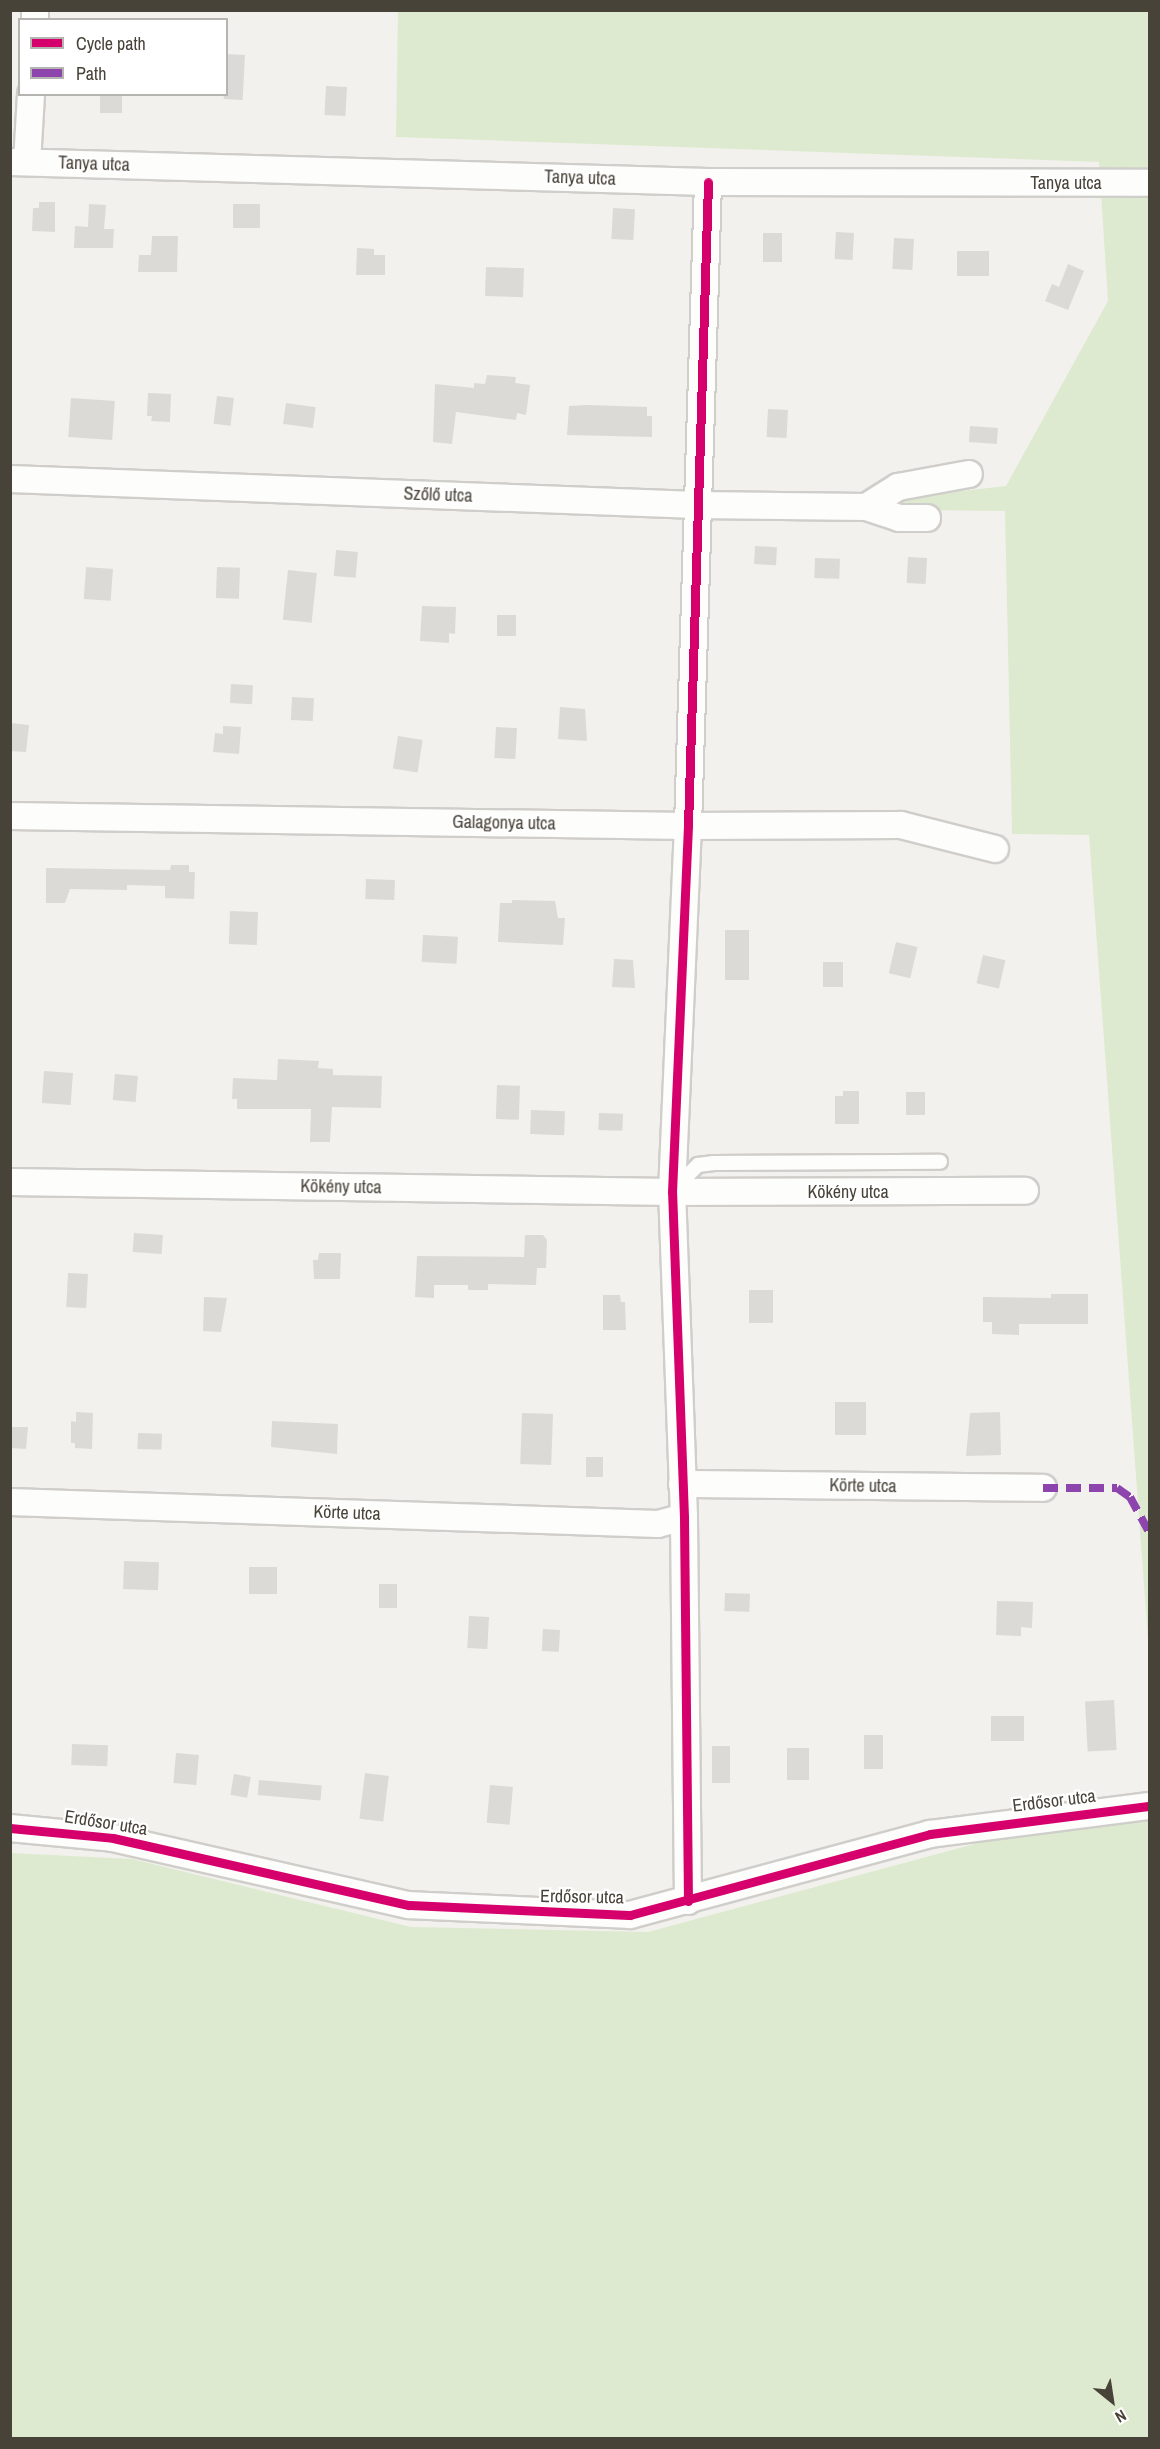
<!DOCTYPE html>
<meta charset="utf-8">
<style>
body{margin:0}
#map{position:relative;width:1160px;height:2449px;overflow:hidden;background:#f2f1ed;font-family:"Archivo Narrow",sans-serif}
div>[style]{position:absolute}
.green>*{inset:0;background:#deeacf}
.building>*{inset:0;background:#dcdad6;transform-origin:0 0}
.roads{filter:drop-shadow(2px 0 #d0ceca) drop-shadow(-2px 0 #d0ceca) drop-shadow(0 2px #d0ceca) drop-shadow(0 -2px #d0ceca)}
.service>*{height:14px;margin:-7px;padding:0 7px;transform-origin:7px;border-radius:7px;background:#fdfdfc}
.minor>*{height:26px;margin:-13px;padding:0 13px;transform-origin:13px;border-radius:13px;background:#fdfdfc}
.quiet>*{height:8px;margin-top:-4px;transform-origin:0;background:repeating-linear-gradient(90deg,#8e44ad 0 15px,transparent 0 23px)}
.cycleway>*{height:9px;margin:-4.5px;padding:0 4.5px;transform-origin:4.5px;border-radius:4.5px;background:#d6006c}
span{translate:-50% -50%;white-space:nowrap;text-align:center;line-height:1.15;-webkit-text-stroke:4.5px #fff;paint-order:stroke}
.street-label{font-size:18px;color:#484339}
.frame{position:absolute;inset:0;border:12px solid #484339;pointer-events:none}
.legend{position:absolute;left:18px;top:18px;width:210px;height:78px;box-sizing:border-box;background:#fff;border:2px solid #b6b4b0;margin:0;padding:8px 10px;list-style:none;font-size:18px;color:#484339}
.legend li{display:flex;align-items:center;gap:12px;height:30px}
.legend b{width:30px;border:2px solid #b6b4b0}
.north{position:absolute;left:1082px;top:2371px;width:60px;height:60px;-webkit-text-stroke:4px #fff;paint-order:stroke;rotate:150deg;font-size:16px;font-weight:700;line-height:24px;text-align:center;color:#484339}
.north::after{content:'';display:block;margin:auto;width:21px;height:27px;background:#484339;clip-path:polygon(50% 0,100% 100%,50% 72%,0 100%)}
</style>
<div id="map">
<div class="green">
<i style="clip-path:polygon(398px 11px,1149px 11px,1149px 1653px,1089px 835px,1012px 834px,1005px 511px,908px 510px,892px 504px,908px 497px,1006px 486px,1108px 301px,1099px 162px,396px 137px)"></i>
<i style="clip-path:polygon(1149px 1797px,1149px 2438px,11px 2438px,11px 1853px,132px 1859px,411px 1927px,648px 1932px)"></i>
</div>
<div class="building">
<i style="left:226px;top:54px;width:19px;height:45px;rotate:3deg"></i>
<i style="left:326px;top:86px;width:21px;height:29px;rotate:3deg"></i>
<i style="left:100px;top:94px;width:22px;height:19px"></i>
<i style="clip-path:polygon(39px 202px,55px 202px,55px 232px,32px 231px,33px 208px,39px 208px)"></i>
<i style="clip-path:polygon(89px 204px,106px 205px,104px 229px,114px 229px,113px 248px,74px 248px,75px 226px,88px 227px)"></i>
<i style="left:233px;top:204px;width:27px;height:24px"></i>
<i style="left:613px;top:208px;width:22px;height:31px;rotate:3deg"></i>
<i style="left:836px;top:232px;width:18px;height:27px;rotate:3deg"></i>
<i style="left:763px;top:233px;width:19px;height:29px"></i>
<i style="clip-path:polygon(152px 236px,178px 236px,177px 272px,138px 272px,139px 255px,151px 255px)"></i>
<i style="left:894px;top:238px;width:20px;height:31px;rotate:3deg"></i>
<i style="clip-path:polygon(357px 248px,374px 249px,374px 255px,385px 255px,385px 275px,356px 275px)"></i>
<i style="left:957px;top:251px;width:32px;height:25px"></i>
<i style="clip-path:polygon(1068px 264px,1084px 271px,1068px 310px,1045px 301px,1052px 284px,1059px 287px)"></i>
<i style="left:486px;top:267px;width:38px;height:29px;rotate:2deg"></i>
<i style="clip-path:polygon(487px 375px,516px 377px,515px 383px,530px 385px,526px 415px,517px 413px,516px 420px,456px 412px,452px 444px,433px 442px,435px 384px,474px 388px,474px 383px,485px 384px)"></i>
<i style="clip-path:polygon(148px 393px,171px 394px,170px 422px,151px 421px,152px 416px,147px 416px)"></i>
<i style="left:217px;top:396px;width:17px;height:28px;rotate:7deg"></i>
<i style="left:71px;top:398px;width:44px;height:39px;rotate:4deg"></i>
<i style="left:286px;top:403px;width:30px;height:21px;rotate:8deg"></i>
<i style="clip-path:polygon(587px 405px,647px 407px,647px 416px,652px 416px,652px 437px,567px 435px,569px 406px)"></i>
<i style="left:768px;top:409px;width:20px;height:28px;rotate:3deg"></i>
<i style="left:970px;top:426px;width:28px;height:16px;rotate:4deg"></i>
<i style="left:755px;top:546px;width:22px;height:18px;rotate:3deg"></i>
<i style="left:336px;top:550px;width:22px;height:26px;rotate:5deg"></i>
<i style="left:908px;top:557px;width:19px;height:26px;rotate:3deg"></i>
<i style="left:815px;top:558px;width:25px;height:20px;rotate:2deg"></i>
<i style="left:86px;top:567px;width:27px;height:32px;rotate:4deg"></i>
<i style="left:217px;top:567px;width:23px;height:31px;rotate:2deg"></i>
<i style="left:288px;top:570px;width:29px;height:50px;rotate:6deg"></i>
<i style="clip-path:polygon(422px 606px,456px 607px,455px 634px,449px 633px,449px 643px,420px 641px)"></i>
<i style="left:497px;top:615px;width:19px;height:21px"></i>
<i style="left:231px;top:684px;width:22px;height:19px;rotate:3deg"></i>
<i style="left:292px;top:697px;width:22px;height:23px;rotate:3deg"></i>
<i style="clip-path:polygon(560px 707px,585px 709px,587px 741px,558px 739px)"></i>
<i style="clip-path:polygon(10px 723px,29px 725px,26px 752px,10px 751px)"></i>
<i style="clip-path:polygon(223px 726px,241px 727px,239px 754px,213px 752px,215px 733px,223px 734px)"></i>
<i style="left:496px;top:727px;width:21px;height:31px;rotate:3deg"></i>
<i style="left:398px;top:736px;width:25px;height:33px;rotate:9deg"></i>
<i style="clip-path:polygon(171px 865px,189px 865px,189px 872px,195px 872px,194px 899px,165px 898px,165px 886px,127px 885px,127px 890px,70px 889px,65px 903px,46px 903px,46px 868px,170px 870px)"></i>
<i style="left:366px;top:879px;width:29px;height:20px;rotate:2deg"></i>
<i style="clip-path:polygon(512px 900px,555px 901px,558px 918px,565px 918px,563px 945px,498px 942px,500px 903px,512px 903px)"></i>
<i style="left:230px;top:911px;width:28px;height:33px;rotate:2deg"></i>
<i style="left:725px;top:930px;width:24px;height:50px"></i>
<i style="left:423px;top:935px;width:35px;height:27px;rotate:3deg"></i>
<i style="left:896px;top:942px;width:22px;height:32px;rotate:13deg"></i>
<i style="left:983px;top:955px;width:23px;height:29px;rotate:13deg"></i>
<i style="clip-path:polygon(614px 959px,633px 960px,635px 988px,612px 987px)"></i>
<i style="left:823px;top:962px;width:20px;height:25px"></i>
<i style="clip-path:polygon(278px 1059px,319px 1061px,318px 1068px,333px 1069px,333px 1075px,382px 1076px,381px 1108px,332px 1107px,330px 1142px,310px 1142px,311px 1109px,237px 1109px,237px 1099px,232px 1099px,233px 1078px,277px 1080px)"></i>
<i style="left:44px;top:1071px;width:29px;height:32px;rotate:4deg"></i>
<i style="left:115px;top:1074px;width:23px;height:26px;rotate:5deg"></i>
<i style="left:497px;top:1085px;width:23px;height:34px;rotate:2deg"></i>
<i style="clip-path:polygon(843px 1091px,859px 1091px,859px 1124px,835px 1124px,835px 1096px,843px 1096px)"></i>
<i style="left:906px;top:1092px;width:19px;height:23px"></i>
<i style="left:531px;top:1110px;width:34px;height:24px;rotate:2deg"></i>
<i style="left:599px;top:1113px;width:24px;height:17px;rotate:2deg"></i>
<i style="left:134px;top:1233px;width:29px;height:19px;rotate:4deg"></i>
<i style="clip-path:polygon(525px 1235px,543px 1235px,547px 1240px,546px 1268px,537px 1268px,536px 1285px,488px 1284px,488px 1290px,468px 1290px,468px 1285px,434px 1285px,434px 1298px,415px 1297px,417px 1256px,524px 1257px)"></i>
<i style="clip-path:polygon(319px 1253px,341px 1253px,340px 1279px,314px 1279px,313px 1260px,318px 1260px)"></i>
<i style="left:68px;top:1273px;width:20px;height:34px;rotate:3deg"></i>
<i style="left:749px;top:1290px;width:24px;height:33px"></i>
<i style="clip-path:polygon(1051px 1294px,1088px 1294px,1088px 1324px,1019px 1324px,1019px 1335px,992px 1334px,992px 1322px,983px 1322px,983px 1297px,1051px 1298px)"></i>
<i style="clip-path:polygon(603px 1295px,620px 1295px,621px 1302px,625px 1302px,626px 1330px,603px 1330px)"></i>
<i style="clip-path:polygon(204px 1297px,227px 1298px,221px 1332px,203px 1331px)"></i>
<i style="left:835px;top:1402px;width:31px;height:33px"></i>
<i style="clip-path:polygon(76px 1412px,93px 1413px,92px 1449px,75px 1448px,75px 1443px,71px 1443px,71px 1421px,76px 1422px)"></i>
<i style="clip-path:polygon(1000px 1412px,1001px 1455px,966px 1456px,970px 1413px)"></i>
<i style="left:522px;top:1413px;width:31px;height:51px;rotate:2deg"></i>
<i style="clip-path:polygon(272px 1421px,338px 1424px,337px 1454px,271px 1447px)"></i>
<i style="clip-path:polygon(10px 1427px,28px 1427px,26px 1449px,10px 1448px)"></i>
<i style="left:138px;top:1433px;width:24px;height:16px;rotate:2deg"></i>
<i style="left:586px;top:1457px;width:17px;height:20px"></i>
<i style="left:124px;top:1561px;width:35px;height:28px;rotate:2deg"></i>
<i style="left:249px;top:1567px;width:28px;height:27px"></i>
<i style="left:379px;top:1584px;width:18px;height:24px"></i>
<i style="left:725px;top:1593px;width:25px;height:18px;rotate:2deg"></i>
<i style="clip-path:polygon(997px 1601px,1033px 1602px,1032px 1628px,1021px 1627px,1021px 1636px,996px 1635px)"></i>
<i style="left:469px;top:1616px;width:20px;height:32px;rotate:3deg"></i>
<i style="left:543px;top:1629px;width:17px;height:22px;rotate:3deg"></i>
<i style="left:1114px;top:1700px;width:50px;height:29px;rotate:87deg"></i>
<i style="left:1024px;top:1716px;width:25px;height:33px;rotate:90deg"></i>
<i style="left:864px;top:1735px;width:19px;height:34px"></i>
<i style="left:72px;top:1744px;width:36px;height:21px;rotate:2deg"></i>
<i style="left:712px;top:1746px;width:18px;height:37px"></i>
<i style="left:787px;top:1748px;width:22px;height:32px"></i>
<i style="left:176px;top:1753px;width:23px;height:30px;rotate:5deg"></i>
<i style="left:365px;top:1773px;width:24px;height:46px;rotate:7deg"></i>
<i style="left:234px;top:1774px;width:17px;height:21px;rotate:10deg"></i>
<i style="left:259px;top:1780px;width:63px;height:15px;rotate:5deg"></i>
<i style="left:490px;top:1785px;width:23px;height:38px;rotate:5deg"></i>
</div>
<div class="roads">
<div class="service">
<i style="left:675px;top:1188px;width:33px;rotate:-45deg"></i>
<i style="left:698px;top:1165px;width:16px;rotate:-7deg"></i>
<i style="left:714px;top:1163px;width:226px;rotate:-0.3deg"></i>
</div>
<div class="minor">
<i style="left:35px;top:20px;width:10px;rotate:-90deg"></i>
<i style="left:10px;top:162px;width:698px;rotate:1.64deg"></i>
<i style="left:708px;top:182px;width:442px;rotate:0.1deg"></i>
<i style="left:27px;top:162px;width:68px;rotate:-86.6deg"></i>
<i style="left:10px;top:479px;width:687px;rotate:2.17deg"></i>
<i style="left:697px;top:505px;width:169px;rotate:0.7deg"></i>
<i style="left:866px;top:507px;width:38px;rotate:-32deg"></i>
<i style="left:898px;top:487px;width:72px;rotate:-10.4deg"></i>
<i style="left:866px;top:507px;width:35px;rotate:18deg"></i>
<i style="left:899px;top:518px;width:28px"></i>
<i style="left:10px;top:816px;width:678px;rotate:0.85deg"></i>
<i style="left:688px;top:826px;width:213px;rotate:-0.3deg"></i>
<i style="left:901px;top:825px;width:97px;rotate:14.3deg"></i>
<i style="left:10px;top:1182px;width:662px;rotate:0.87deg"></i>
<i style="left:672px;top:1192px;width:353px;rotate:-0.2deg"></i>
<i style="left:682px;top:1484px;width:361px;rotate:0.6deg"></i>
<i style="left:10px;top:1502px;width:648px;rotate:1.94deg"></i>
<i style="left:658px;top:1524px;width:27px;rotate:-15deg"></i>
<i style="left:10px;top:1828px;width:103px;rotate:5.5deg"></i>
<i style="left:113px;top:1838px;width:303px;rotate:12.8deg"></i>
<i style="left:409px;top:1905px;width:221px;rotate:2.6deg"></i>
<i style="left:630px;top:1915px;width:311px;rotate:-15.1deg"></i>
<i style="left:930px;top:1834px;width:222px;rotate:-7.3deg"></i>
<i style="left:688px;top:1901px;width:384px;rotate:-90.6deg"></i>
<i style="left:684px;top:1517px;width:325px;rotate:-92.1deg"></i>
<i style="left:672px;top:1192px;width:366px;rotate:-87.5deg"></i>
<i style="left:688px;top:826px;width:644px;rotate:-88.22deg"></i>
</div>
</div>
<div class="quiet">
<i style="left:1043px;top:1488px;width:74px"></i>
<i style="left:1117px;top:1488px;width:16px;rotate:35deg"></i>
<i style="left:1130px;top:1497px;width:42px;rotate:61.6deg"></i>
</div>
<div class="cycleway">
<i style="left:10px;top:1828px;width:103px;rotate:5.5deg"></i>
<i style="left:113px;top:1838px;width:303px;rotate:12.8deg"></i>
<i style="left:409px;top:1905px;width:221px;rotate:2.6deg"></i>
<i style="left:630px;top:1915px;width:311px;rotate:-15.1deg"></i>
<i style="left:930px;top:1834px;width:222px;rotate:-7.3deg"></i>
<i style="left:688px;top:1901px;width:384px;rotate:-90.6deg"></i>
<i style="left:684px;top:1517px;width:325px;rotate:-92.1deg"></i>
<i style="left:672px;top:1192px;width:366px;rotate:-87.5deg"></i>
<i style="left:688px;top:826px;width:644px;rotate:-88.22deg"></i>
</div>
<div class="street-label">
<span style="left:94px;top:164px;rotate:2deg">Tanya utca</span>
<span style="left:580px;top:178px;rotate:2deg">Tanya utca</span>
<span style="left:1066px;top:183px">Tanya utca</span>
<span style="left:438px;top:495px;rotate:2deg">Szőlő utca</span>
<span style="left:504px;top:823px;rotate:1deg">Galagonya utca</span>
<span style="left:341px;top:1187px;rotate:1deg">Kökény utca</span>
<span style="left:848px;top:1192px">Kökény utca</span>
<span style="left:863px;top:1486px;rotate:1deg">Körte utca</span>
<span style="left:347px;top:1513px;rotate:2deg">Körte utca</span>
<span style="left:1054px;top:1801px;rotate:-7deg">Erdősor utca</span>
<span style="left:106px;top:1823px;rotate:9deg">Erdősor utca</span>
<span style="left:582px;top:1897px;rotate:1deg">Erdősor utca</span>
</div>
<div class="frame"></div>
<ul class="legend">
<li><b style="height:8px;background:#d6006c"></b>Cycle path</li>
<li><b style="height:8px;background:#8e44ad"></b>Path</li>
</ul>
<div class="north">N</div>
</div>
